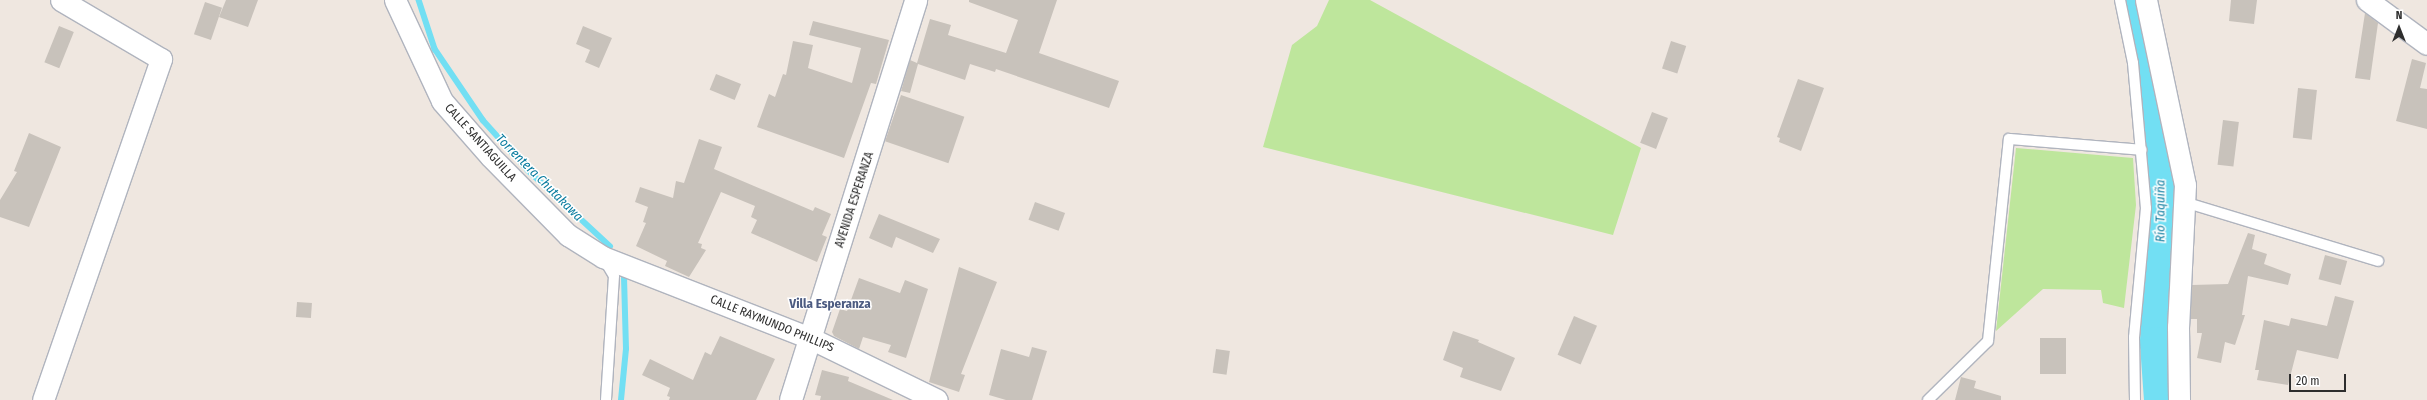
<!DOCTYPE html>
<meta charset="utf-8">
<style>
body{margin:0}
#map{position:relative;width:2427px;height:400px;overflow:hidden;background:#efe7e0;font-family:"Fira Sans Condensed",sans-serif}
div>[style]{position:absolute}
.green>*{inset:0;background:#bee69c}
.stream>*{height:5.5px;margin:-2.75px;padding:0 2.75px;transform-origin:2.75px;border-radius:2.75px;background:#72dff3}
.river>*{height:34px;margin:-17px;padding:0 17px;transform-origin:17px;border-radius:17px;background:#72dff3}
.building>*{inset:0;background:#c8c2bb;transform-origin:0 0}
.roads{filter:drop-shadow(1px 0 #b0b4be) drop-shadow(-1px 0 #b0b4be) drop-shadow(0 1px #b0b4be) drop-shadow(0 -1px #b0b4be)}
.lane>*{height:10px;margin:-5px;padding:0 5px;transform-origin:5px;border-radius:5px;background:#fff}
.street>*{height:21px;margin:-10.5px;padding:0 10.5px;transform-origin:10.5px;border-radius:10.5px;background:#fff}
.secondary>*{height:22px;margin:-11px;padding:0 11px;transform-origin:11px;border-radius:11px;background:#fff}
span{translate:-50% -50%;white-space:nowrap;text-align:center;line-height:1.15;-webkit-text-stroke:3px #fff;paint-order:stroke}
.street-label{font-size:12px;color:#2e2e2e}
.water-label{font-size:13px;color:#0a7c9f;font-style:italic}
.neighbourhood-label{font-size:13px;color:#4c5b81;font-weight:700}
.north{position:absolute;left:2379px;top:8px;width:40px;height:40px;-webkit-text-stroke:3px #fff;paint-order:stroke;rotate:0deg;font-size:11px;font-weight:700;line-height:16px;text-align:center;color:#2e2e2e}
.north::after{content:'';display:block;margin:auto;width:14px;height:18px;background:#2e2e2e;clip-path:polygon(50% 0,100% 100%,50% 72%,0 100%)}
.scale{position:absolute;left:2289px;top:374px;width:57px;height:18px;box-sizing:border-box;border:2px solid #2e2e2e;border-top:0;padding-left:5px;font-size:12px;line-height:14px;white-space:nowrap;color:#2e2e2e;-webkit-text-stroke:3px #fff;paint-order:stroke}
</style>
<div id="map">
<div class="green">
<i style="clip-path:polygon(1329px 0,1370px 0,1641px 148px,1613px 235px,1263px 147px,1292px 45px,1317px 26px)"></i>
<i style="clip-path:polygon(2016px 148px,2133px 158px,2136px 205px,2124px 308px,2103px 303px,2101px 290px,2043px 289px,1996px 331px)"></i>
</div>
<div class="stream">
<i style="left:419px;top:0;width:52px;rotate:71.9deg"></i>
<i style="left:435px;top:49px;width:86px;rotate:55.9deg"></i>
<i style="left:483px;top:120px;width:67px;rotate:48deg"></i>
<i style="left:528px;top:170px;width:112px;rotate:42.8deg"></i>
<i style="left:621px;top:400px;width:51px;rotate:-84.4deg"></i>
<i style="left:626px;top:349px;width:71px;rotate:-91.6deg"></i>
</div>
<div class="river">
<i style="left:2135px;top:0;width:33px;rotate:76deg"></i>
<i style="left:2143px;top:32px;width:162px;rotate:82.6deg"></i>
<i style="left:2164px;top:193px;width:151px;rotate:92.7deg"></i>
<i style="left:2157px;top:344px;width:56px;rotate:85.9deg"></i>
</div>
<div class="building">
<i style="clip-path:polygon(226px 0,258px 0,248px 27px,219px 17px)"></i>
<i style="clip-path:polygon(969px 0,1057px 0,1039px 53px,1119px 81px,1109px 108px,996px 69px,995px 72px,970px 64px,965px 80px,918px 64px,910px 93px,901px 91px,910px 60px,917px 63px,930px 19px,951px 25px,948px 35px,1006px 53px,1018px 20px,969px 2px)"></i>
<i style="clip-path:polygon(2231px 0,2257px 0,2254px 24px,2229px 21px)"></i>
<i style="left:205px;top:2px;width:18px;height:34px;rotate:19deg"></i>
<i style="clip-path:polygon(2365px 13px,2378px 23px,2370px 80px,2355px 78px)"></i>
<i style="clip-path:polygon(813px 21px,889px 40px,876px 84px,871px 83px,844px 158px,757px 127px,769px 94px,775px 97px,783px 74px,786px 75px,793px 41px,813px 45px,808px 68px,852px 83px,861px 48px,809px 35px)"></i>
<i style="left:59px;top:26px;width:16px;height:39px;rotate:22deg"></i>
<i style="clip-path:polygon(583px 26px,612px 38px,599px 68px,585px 62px,590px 50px,576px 44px)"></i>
<i style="left:1671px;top:41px;width:16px;height:29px;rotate:18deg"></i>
<i style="clip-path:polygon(2412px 59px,2426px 63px,2420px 88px,2427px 89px,2427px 129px,2396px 121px)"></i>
<i style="left:716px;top:74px;width:27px;height:17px;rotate:22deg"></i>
<i style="clip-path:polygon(1798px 79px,1824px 88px,1801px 151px,1779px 142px,1780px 138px,1777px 137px)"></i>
<i style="left:2298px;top:88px;width:19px;height:50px;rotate:6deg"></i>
<i style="left:901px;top:95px;width:67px;height:49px;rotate:19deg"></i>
<i style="left:1652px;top:112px;width:17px;height:33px;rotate:21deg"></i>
<i style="left:2223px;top:120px;width:16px;height:45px;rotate:7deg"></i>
<i style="clip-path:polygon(29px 133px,61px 147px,29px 227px,0 217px,0 200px,17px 172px,14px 171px)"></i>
<i style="clip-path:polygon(699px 139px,722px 147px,714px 169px,813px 211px,815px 207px,831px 214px,822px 235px,827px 237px,817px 262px,751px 233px,757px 220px,751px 217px,755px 206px,721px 192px,698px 243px,702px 244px,701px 248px,706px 250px,689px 277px,665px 266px,667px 261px,636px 246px,646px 223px,643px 222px,648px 207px,635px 202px,640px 187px,673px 198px,676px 181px,684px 183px)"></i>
<i style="left:1035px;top:202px;width:32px;height:19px;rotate:20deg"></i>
<i style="clip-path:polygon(879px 214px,940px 239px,933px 253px,896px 237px,892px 248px,869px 238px)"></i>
<i style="clip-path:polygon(2248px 233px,2255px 235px,2252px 249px,2267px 254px,2264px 264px,2291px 274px,2288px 285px,2248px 276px,2242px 315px,2245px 315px,2235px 345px,2225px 342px,2221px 363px,2197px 358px,2202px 333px,2197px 333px,2197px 319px,2190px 319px,2192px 285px,2228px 284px)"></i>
<i style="left:2325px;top:255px;width:23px;height:25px;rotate:15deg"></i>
<i style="clip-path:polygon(959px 267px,997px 282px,961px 374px,965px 375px,959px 392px,929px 382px)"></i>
<i style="clip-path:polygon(859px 278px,900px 293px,905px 280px,928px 289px,906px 358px,888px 352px,891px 345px,863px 337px,859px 349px,834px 336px,832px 332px,840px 309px,847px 311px)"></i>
<i style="clip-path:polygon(2335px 296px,2354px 301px,2338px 359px,2297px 350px,2288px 385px,2257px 380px,2259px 370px,2255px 370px,2264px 320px,2289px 326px,2291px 318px,2327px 326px)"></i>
<i style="left:297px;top:302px;width:15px;height:15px;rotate:4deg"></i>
<i style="left:1574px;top:316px;width:25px;height:42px;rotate:23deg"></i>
<i style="clip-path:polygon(1453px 331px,1479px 340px,1478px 342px,1515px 358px,1501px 391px,1460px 377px,1463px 368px,1443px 360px)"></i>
<i style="clip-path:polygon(720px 336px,775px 359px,756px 400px,669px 400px,670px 397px,667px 396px,670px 388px,642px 375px,650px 359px,693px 380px,705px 352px,711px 355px)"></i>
<i style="left:2040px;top:338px;width:26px;height:36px"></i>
<i style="clip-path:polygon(1032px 347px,1047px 351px,1032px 400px,1006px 400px,989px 395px,1001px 349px,1029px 357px)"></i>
<i style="left:1216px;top:349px;width:14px;height:24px;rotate:8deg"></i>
<i style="clip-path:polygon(822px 370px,849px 377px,848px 381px,893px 400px,820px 400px,821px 396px,815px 395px)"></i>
<i style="clip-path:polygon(1961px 377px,1976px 381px,1974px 388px,2001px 396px,2001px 400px,1955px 400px)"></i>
</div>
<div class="roads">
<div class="lane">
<i style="left:2120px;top:0;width:64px;rotate:78.3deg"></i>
<i style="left:2133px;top:63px;width:146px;rotate:84.9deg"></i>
<i style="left:2146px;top:208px;width:130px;rotate:95.3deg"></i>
<i style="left:2134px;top:337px;width:63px;rotate:89.1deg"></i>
<i style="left:2184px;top:202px;width:203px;rotate:16.9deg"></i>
<i style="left:605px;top:261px;width:17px;rotate:59deg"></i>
<i style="left:614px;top:276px;width:124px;rotate:93.7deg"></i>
<i style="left:1928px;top:400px;width:84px;rotate:-44.5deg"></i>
<i style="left:1988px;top:341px;width:203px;rotate:-84.1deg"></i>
<i style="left:2009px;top:139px;width:133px;rotate:4.7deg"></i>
</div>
<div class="street">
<i style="left:395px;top:0;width:111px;rotate:65deg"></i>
<i style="left:442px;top:101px;width:74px;rotate:48.8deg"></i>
<i style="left:491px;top:157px;width:110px;rotate:45.4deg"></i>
<i style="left:568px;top:235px;width:41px;rotate:32.2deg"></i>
<i style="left:603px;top:257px;width:222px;rotate:21.4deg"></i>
<i style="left:810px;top:338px;width:141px;rotate:26deg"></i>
<i style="left:2146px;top:0;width:189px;rotate:78.1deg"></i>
<i style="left:2185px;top:185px;width:142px;rotate:92.8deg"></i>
<i style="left:2178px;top:327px;width:73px;rotate:89.2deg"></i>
<i style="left:2367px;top:0;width:74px;rotate:36.3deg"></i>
<i style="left:43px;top:400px;width:361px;rotate:-70.9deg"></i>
<i style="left:161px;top:59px;width:116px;rotate:-149.5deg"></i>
</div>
<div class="secondary">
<i style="left:791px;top:400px;width:419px;rotate:-72.6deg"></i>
</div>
</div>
<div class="street-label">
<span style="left:480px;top:143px;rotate:48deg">CALLE SANTIAGUILLA</span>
<span style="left:855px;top:200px;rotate:-72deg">AVENIDA ESPERANZA</span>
<span style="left:772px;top:324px;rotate:22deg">CALLE RAYMUNDO PHILLIPS</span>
</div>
<div class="water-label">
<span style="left:539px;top:178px;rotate:45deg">Torrentera Chutakawa</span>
<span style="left:2161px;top:211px;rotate:-90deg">Río Taquiña</span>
</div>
<div class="neighbourhood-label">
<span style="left:830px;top:304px">Villa Esperanza</span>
</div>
<div class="north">N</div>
<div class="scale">20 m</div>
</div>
